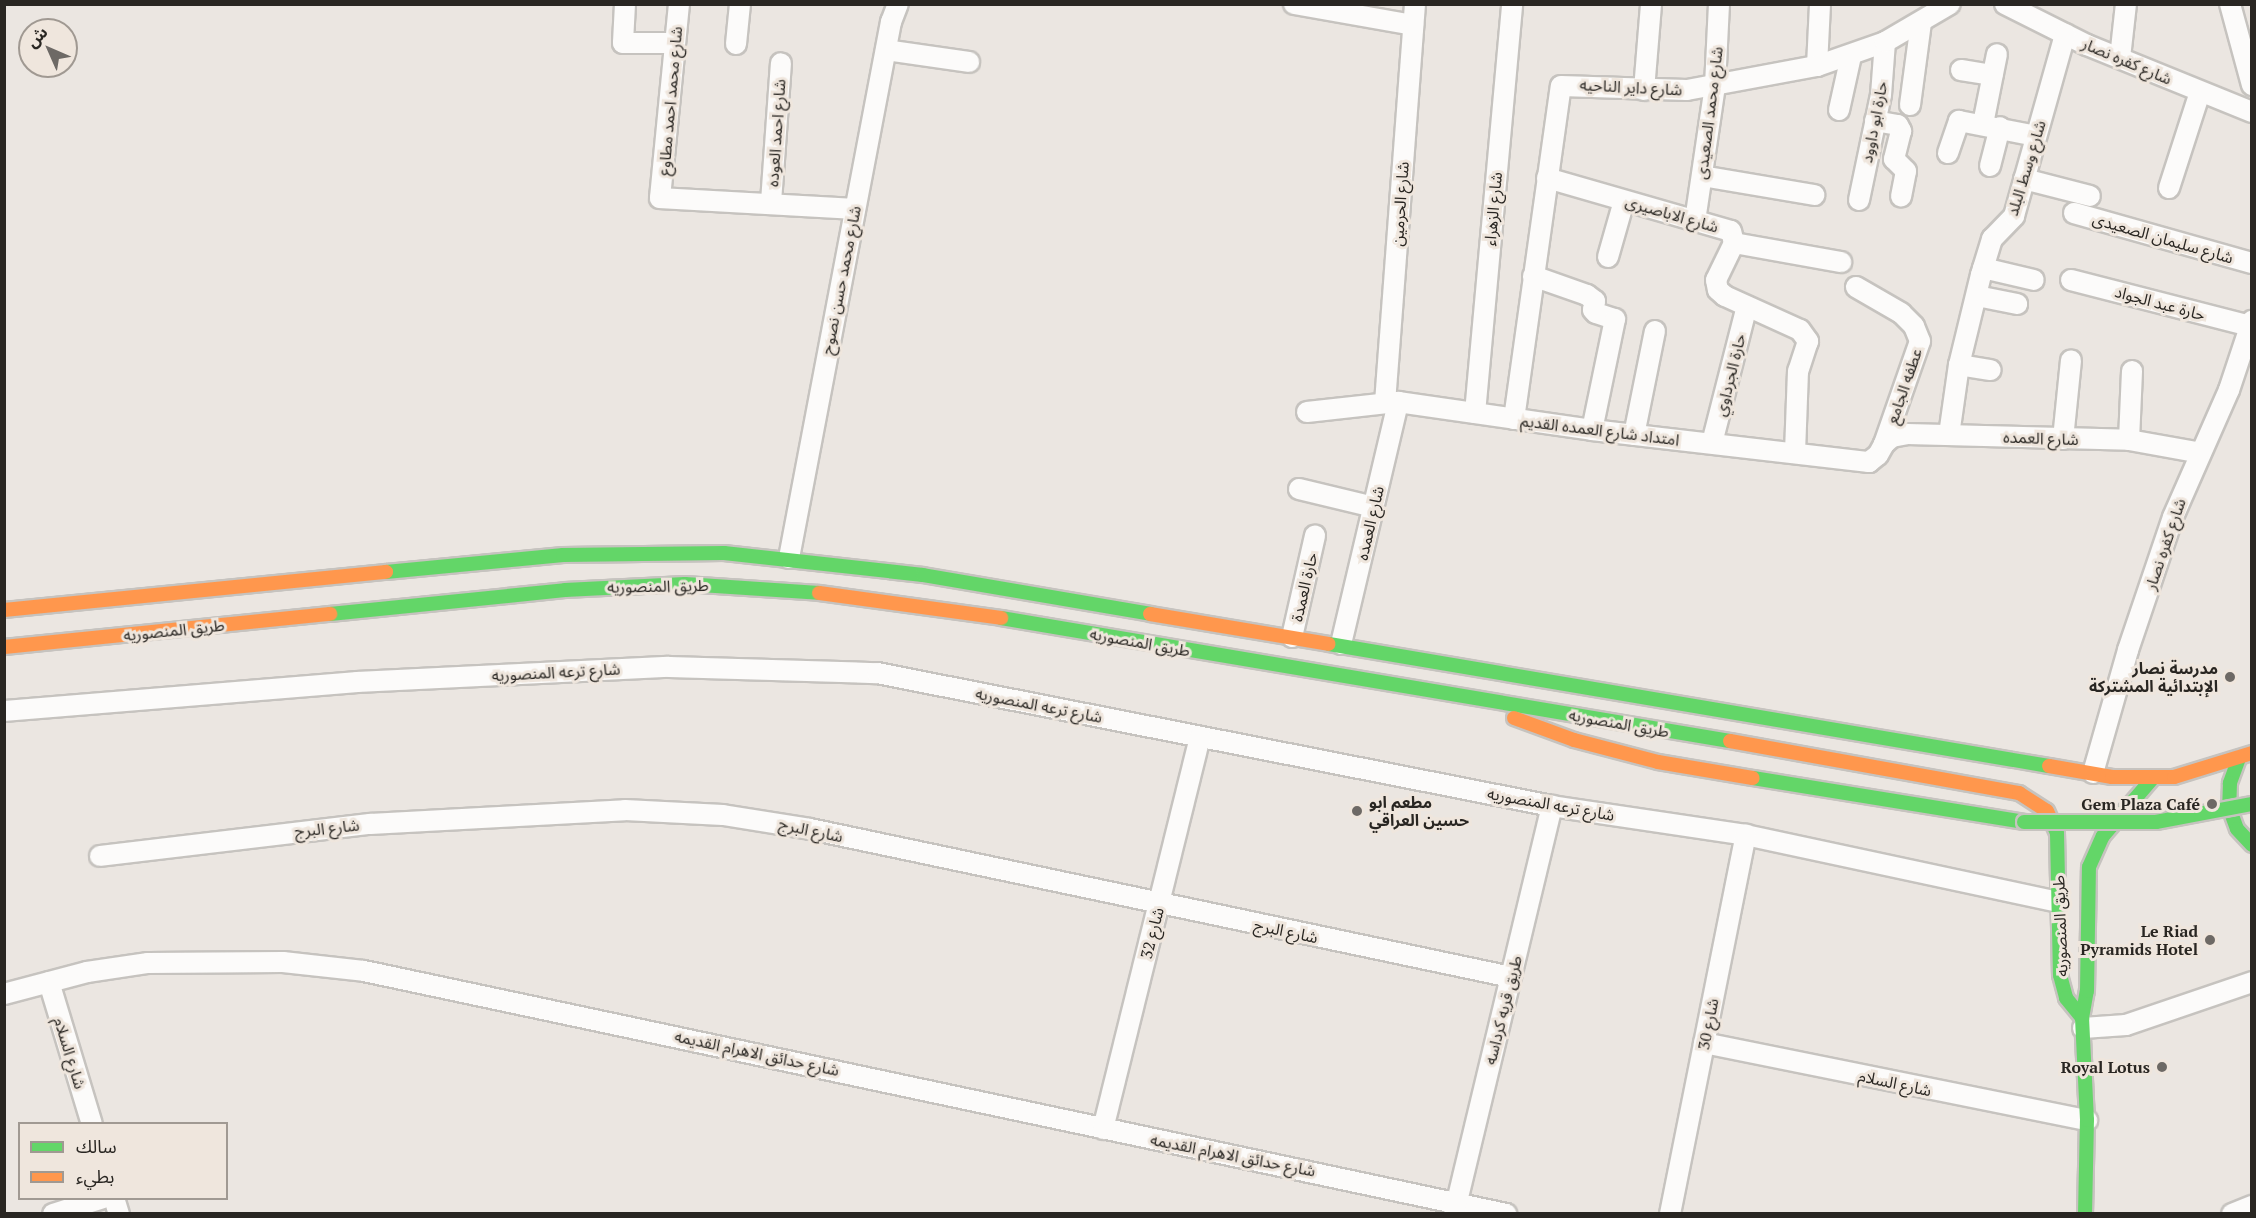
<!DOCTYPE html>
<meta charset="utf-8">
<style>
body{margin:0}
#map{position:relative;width:2256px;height:1218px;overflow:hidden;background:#ebe6e1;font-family:"PT Serif","Noto Sans Arabic",serif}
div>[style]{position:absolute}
.roads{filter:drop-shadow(2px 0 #c6c3bf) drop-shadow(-2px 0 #c6c3bf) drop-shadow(0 2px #c6c3bf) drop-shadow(0 -2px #c6c3bf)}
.street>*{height:20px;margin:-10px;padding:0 10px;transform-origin:10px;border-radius:10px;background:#fcfbfa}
.fast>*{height:14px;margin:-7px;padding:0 7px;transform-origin:7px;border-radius:7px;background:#63d668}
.slow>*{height:14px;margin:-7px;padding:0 7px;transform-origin:7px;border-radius:7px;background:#ff974d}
.bridges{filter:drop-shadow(2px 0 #c6c3bf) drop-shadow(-2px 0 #c6c3bf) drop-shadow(0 2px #c6c3bf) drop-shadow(0 -2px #c6c3bf)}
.fast-bridge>*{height:14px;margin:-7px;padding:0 7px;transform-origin:7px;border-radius:7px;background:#63d668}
.dots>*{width:16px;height:16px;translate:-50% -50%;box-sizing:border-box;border:3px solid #efe6dd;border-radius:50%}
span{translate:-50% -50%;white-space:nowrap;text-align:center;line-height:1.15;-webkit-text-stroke:6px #efe6dd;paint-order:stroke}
.street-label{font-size:16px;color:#292622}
.poi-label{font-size:16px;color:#292622;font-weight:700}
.right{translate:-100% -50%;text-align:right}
.left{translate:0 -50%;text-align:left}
.frame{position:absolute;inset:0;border:6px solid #292622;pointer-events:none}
.legend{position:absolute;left:18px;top:1122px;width:210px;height:78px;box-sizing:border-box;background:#efe6dd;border:2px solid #a09992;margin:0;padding:8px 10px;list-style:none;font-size:18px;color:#292622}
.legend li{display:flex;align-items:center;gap:12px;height:30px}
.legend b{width:30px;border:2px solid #a09992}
.north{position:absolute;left:18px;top:18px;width:60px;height:60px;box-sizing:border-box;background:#efe6dd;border:2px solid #a09992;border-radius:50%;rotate:315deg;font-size:16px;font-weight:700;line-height:24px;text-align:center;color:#292622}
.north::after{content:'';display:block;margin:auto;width:21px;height:27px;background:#6d6965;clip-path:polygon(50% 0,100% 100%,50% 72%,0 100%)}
</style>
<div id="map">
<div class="roads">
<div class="street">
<i style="left:625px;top:4px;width:39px;rotate:93deg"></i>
<i style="left:623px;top:43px;width:52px"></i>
<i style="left:679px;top:4px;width:195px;rotate:95.6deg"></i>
<i style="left:660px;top:198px;width:195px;rotate:3.2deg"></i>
<i style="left:1294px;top:4px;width:121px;rotate:10deg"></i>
<i style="left:2005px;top:4px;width:92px;rotate:26.6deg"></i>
<i style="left:2087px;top:45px;width:178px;rotate:22.1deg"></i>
<i style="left:2230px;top:4px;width:84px;rotate:74.8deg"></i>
<i style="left:736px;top:44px;width:40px;rotate:-84.3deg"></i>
<i style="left:886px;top:50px;width:84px;rotate:8.2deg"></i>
<i style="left:2120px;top:58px;width:54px;rotate:-83.7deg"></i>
<i style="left:1817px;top:66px;width:62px;rotate:-87.2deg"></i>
<i style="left:1961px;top:70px;width:32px;rotate:9deg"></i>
<i style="left:1644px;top:90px;width:86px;rotate:-85.3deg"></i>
<i style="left:1910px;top:105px;width:83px;rotate:-82.4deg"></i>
<i style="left:1839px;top:110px;width:55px;rotate:-77.5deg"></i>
<i style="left:1875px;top:121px;width:23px;rotate:10deg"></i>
<i style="left:1898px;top:125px;width:7px;rotate:63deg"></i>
<i style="left:1901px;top:131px;width:29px;rotate:104deg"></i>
<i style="left:1894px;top:159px;width:17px;rotate:45deg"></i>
<i style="left:1906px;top:171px;width:26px;rotate:101deg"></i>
<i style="left:1983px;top:124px;width:71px;rotate:-78.7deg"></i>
<i style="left:1948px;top:153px;width:34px;rotate:-71deg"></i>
<i style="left:1959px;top:121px;width:78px;rotate:11deg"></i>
<i style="left:1990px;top:166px;width:40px;rotate:-75.6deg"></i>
<i style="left:1702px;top:176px;width:114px;rotate:9.6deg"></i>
<i style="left:1547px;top:178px;width:191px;rotate:16.1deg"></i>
<i style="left:1731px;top:231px;width:12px;rotate:76deg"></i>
<i style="left:1734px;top:243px;width:41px;rotate:115.9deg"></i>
<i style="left:1716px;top:280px;width:10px;rotate:79deg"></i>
<i style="left:1718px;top:290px;width:9px;rotate:41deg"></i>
<i style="left:1725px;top:296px;width:82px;rotate:24.4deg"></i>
<i style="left:1800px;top:330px;width:14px;rotate:54deg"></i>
<i style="left:1808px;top:341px;width:32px;rotate:108deg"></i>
<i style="left:1798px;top:371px;width:82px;rotate:92.1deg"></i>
<i style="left:2024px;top:179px;width:68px;rotate:14.4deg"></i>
<i style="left:2169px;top:188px;width:101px;rotate:-72.1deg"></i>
<i style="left:1859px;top:200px;width:107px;rotate:-78.2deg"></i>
<i style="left:1881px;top:95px;width:53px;rotate:-85.7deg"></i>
<i style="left:771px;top:202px;width:139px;rotate:-85.9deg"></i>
<i style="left:2074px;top:213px;width:185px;rotate:15.7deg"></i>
<i style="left:1695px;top:221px;width:136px;rotate:-81.6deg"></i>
<i style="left:1715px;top:86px;width:82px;rotate:-87.2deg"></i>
<i style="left:1734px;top:243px;width:109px;rotate:10.1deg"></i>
<i style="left:1608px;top:257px;width:58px;rotate:-74.1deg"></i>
<i style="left:1983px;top:268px;width:52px;rotate:13.2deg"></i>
<i style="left:1533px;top:276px;width:57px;rotate:19.4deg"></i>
<i style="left:1587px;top:295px;width:10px;rotate:37deg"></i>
<i style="left:1595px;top:301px;width:9px;rotate:103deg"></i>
<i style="left:1593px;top:310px;width:4px;rotate:45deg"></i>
<i style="left:1596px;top:313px;width:20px;rotate:18deg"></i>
<i style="left:1615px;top:319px;width:113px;rotate:101.7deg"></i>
<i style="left:2071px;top:280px;width:185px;rotate:14.4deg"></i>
<i style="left:1977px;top:296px;width:41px;rotate:11.3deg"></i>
<i style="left:1959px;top:365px;width:32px;rotate:9deg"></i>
<i style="left:1385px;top:403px;width:400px;rotate:-85.7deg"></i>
<i style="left:1307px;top:412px;width:92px;rotate:-6.3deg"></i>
<i style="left:1398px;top:402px;width:196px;rotate:8.2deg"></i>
<i style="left:1592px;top:430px;width:279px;rotate:6.6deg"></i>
<i style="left:1869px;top:462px;width:11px;rotate:-38deg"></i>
<i style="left:1878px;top:455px;width:13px;rotate:-61deg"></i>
<i style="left:1884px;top:444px;width:109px;rotate:-70.7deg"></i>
<i style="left:1920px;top:341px;width:16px;rotate:-112deg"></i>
<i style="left:1914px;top:326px;width:18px;rotate:-135deg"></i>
<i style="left:1901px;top:313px;width:52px;rotate:-150deg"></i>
<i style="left:1475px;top:413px;width:411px;rotate:-84.8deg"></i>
<i style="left:1514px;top:419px;width:336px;rotate:-82deg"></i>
<i style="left:1561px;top:86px;width:126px;rotate:1.8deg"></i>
<i style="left:1687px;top:90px;width:132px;rotate:-10.5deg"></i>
<i style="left:1817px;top:66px;width:72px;rotate:-19.4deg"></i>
<i style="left:1885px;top:42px;width:75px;rotate:-30.3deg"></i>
<i style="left:1634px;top:435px;width:106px;rotate:-78.6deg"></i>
<i style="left:1949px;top:435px;width:71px;rotate:-81.9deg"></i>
<i style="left:1959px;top:365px;width:93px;rotate:-76.3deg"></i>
<i style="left:1981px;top:275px;width:38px;rotate:-73deg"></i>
<i style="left:1992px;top:239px;width:32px;rotate:-46deg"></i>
<i style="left:2014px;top:216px;width:189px;rotate:-74.3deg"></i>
<i style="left:2063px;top:439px;width:79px;rotate:-84.2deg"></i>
<i style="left:2129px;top:440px;width:69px;rotate:-87.5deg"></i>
<i style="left:1712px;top:443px;width:141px;rotate:-75.7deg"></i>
<i style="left:1884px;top:444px;width:11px;rotate:-41deg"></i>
<i style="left:1892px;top:437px;width:15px;rotate:-11deg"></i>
<i style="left:1907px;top:434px;width:222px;rotate:1.5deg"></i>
<i style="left:2129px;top:440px;width:73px;rotate:10.2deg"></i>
<i style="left:1299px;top:489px;width:77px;rotate:13.5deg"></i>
<i style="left:789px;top:558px;width:546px;rotate:-79.23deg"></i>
<i style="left:891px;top:22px;width:19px;rotate:-69deg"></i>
<i style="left:1292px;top:637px;width:104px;rotate:-77.2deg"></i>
<i style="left:1341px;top:644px;width:249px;rotate:-76.7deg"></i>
<i style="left:4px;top:711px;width:354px;rotate:-4.7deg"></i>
<i style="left:357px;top:682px;width:312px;rotate:-2.8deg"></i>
<i style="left:669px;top:667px;width:208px;rotate:1.7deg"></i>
<i style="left:877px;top:673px;width:688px;rotate:11.15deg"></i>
<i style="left:1552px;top:806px;width:196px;rotate:8.5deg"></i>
<i style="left:1746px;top:835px;width:319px;rotate:12.1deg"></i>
<i style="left:2093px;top:773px;width:128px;rotate:-74.1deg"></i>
<i style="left:2128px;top:650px;width:140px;rotate:-71.3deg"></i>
<i style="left:2173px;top:517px;width:139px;rotate:-66.2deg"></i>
<i style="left:2229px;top:390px;width:73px;rotate:-71.6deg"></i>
<i style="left:100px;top:856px;width:272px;rotate:-6.8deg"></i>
<i style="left:370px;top:824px;width:255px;rotate:-3.1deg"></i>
<i style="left:625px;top:810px;width:98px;rotate:2.9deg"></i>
<i style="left:723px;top:815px;width:88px;rotate:9.1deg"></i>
<i style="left:810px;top:829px;width:716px;rotate:11.92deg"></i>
<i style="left:49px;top:982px;width:148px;rotate:73.2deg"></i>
<i style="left:4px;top:994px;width:86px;rotate:-14.8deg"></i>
<i style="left:87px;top:972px;width:62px;rotate:-8.4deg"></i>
<i style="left:148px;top:963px;width:135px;rotate:-0.4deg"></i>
<i style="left:283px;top:962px;width:81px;rotate:6.3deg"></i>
<i style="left:364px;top:971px;width:1168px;rotate:12.01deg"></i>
<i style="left:2083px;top:1028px;width:43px;rotate:-4deg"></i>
<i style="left:2126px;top:1025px;width:133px;rotate:-18.8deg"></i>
<i style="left:1704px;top:1043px;width:391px;rotate:11.4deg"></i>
<i style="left:1103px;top:1129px;width:404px;rotate:-76.1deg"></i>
<i style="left:114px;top:1198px;width:17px;rotate:73deg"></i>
<i style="left:53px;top:1214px;width:52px;rotate:-17.7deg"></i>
<i style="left:1454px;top:1214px;width:420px;rotate:-76.5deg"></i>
<i style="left:1670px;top:1214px;width:387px;rotate:-78.7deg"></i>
<i style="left:2232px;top:1214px;width:22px;rotate:-22deg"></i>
</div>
<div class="fast">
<i style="left:386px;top:572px;width:178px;rotate:-5.5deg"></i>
<i style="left:563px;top:555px;width:161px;rotate:-0.7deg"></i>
<i style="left:724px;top:553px;width:200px;rotate:6.3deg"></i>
<i style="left:923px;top:575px;width:230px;rotate:9.7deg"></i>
<i style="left:330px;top:614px;width:236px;rotate:-5.8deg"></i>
<i style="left:565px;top:590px;width:120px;rotate:-2.9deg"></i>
<i style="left:685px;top:584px;width:134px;rotate:3.8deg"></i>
<i style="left:1001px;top:618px;width:739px;rotate:9.58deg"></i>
<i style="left:1329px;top:644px;width:730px;rotate:9.62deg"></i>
<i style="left:2239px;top:758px;width:27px;rotate:110deg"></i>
<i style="left:2230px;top:783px;width:24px;rotate:92deg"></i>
<i style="left:2229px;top:807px;width:23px;rotate:70deg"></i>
<i style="left:2237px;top:829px;width:22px;rotate:47deg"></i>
<i style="left:1753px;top:778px;width:275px;rotate:9.2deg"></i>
<i style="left:2052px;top:822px;width:12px;rotate:66deg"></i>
<i style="left:2057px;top:833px;width:142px;rotate:88.8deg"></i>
<i style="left:2060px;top:975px;width:24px;rotate:75deg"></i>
<i style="left:2066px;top:998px;width:26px;rotate:51deg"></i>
<i style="left:2085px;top:1214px;width:94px;rotate:-88.8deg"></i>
<i style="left:2087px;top:1120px;width:102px;rotate:-92.8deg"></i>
<i style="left:2082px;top:1018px;width:27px;rotate:-80deg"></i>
<i style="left:2087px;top:991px;width:124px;rotate:-89.1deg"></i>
<i style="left:2089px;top:867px;width:34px;rotate:-66deg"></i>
<i style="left:2103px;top:836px;width:75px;rotate:-49.3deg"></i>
</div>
<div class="slow">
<i style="left:819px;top:593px;width:184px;rotate:7.8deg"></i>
<i style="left:4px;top:610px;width:384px;rotate:-5.7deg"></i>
<i style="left:1150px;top:614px;width:181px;rotate:9.5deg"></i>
<i style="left:4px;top:647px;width:328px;rotate:-5.8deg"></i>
<i style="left:1514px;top:718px;width:64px;rotate:20.1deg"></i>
<i style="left:1574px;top:740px;width:87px;rotate:14.7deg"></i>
<i style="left:1658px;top:762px;width:96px;rotate:9.6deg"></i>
<i style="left:1730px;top:741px;width:294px;rotate:10.2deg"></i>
<i style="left:2019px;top:793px;width:33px;rotate:33deg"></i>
<i style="left:2047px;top:811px;width:12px;rotate:66deg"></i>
<i style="left:2049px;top:766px;width:64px;rotate:9.9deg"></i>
<i style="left:2112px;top:777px;width:62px"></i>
<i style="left:2174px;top:777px;width:82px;rotate:-17.1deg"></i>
</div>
</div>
<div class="bridges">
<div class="fast-bridge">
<i style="left:2024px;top:822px;width:132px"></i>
<i style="left:2156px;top:822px;width:98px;rotate:-10.6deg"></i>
</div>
</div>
<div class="dots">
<i style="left:2230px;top:677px;background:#6d6965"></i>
<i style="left:2212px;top:804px;background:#6d6965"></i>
<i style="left:1357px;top:811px;background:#6d6965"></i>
<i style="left:2210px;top:940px;background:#6d6965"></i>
<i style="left:2162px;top:1067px;background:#6d6965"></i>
</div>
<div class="street-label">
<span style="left:2127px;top:61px;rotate:23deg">شارع كفره نصار</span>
<span style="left:1631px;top:87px;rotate:3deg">شارع داير الناحيه</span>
<span style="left:670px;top:101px;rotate:-85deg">شارع محمد احمد مطاوع</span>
<span style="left:1709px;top:113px;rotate:-83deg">شارع محمد الصعيدى</span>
<span style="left:1874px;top:122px;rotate:-79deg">حارة ابو داوود</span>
<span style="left:776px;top:133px;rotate:-86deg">شارع احمد العوده</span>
<span style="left:2026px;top:168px;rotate:-73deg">شارع وسط البلد</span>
<span style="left:1400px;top:204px;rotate:-86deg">شارع الحرمين</span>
<span style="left:1493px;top:209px;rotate:-85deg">شارع الزهراء</span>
<span style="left:1672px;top:214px;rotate:16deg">شارع الاباصيرى</span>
<span style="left:2163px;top:238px;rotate:16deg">شارع سليمان الصعيدى</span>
<span style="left:841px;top:280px;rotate:-79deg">شارع محمد حسن نصوح</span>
<span style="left:2160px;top:303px;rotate:15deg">حارة عبد الجواد</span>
<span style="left:1730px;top:375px;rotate:-76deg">حارة الجرداوي</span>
<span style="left:1904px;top:386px;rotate:-71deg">عطفه الجامع</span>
<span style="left:1600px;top:430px;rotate:7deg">امتداد شارع العمده القديم</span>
<span style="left:2041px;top:438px;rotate:2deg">شارع العمده</span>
<span style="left:1370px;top:523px;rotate:-77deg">شارع العمده</span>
<span style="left:2165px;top:544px;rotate:-71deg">شارع كفره نصار</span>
<span style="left:658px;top:586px;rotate:-1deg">طريق المنصوريه</span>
<span style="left:1304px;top:587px;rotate:-77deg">حارة العمدة</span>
<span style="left:174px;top:630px;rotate:-6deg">طريق المنصوريه</span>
<span style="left:1140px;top:642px;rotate:10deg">طريق المنصوريه</span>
<span style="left:556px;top:672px;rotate:-3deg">شارع ترعه المنصوريه</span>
<span style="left:1039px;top:705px;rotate:11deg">شارع ترعه المنصوريه</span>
<span style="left:1619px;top:723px;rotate:10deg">طريق المنصوريه</span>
<span style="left:1551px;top:804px;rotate:10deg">شارع ترعه المنصوريه</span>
<span style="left:327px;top:828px;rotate:-6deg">شارع البرج</span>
<span style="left:811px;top:830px;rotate:12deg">شارع البرج</span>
<span style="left:2060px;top:926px;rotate:-92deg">طريق المنصوريه</span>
<span style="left:1286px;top:931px;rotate:12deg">شارع البرج</span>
<span style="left:1152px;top:933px;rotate:-76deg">شارع 32</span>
<span style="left:1503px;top:1010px;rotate:-76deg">طريق قريه كرداسه</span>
<span style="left:1708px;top:1024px;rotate:-79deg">شارع 30</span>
<span style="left:70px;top:1053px;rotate:73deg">شارع السلام</span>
<span style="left:757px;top:1053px;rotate:12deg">شارع حدائق الاهرام القديمه</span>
<span style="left:1895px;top:1083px;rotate:12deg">شارع السلام</span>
<span style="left:1233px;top:1155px;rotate:11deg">شارع حدائق الاهرام القديمه</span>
</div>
<div class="poi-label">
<span class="right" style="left:2218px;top:677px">مدرسة نصار<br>الإبتدائية المشتركة</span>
<span class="left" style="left:1369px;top:811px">مطعم ابو<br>حسين العراقي</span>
<span class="right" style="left:2200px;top:804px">Gem Plaza Café</span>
<span class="right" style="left:2198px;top:940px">Le Riad<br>Pyramids Hotel</span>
<span class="right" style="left:2150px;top:1067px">Royal Lotus</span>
</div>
<div class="frame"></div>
<ul class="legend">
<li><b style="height:8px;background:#63d668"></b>سالك</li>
<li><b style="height:8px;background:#ff974d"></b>بطيء</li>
</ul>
<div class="north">ش</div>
</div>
